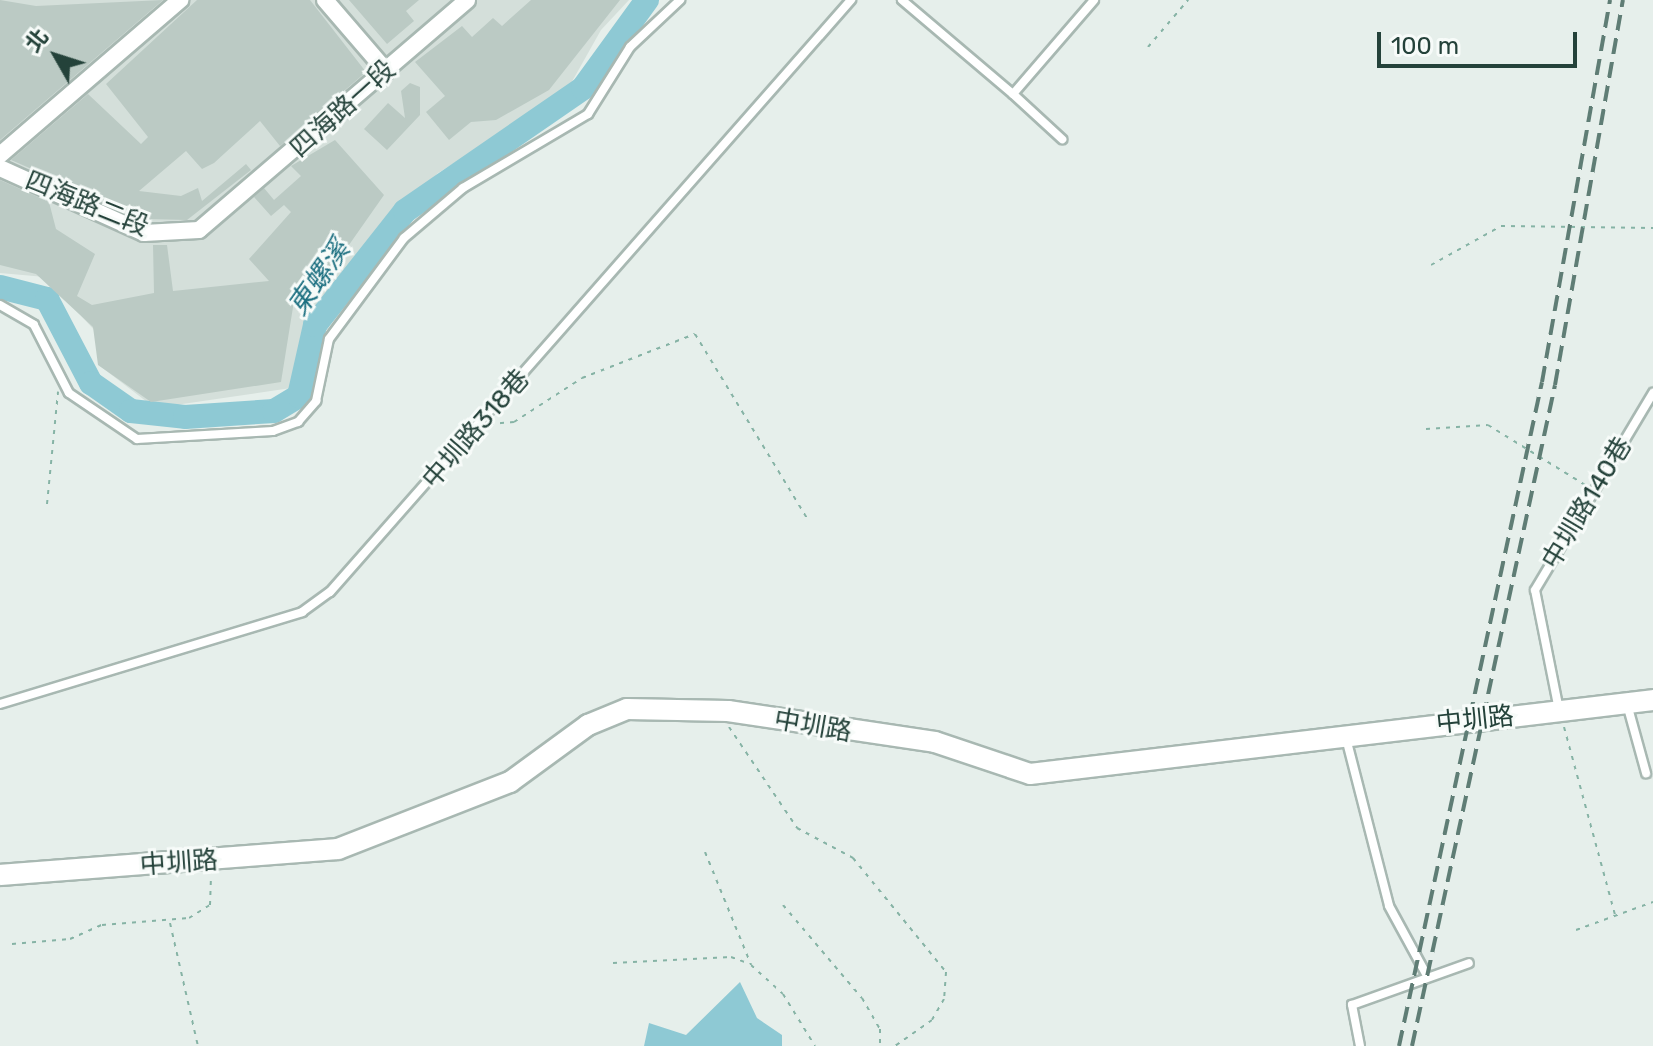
<!DOCTYPE html>
<meta charset="utf-8">
<style>
body{margin:0}
#map{position:relative;width:1653px;height:1046px;overflow:hidden;background:#e6efeb;font-family:Rubik,"Noto Sans TC",sans-serif}
div>[style]{position:absolute}
.built>*{inset:0;background:#d4dfda}
.water>*{inset:0;background:#8ec9d4}
.river>*{height:24px;margin:-12px;padding:0 12px;transform-origin:12px;border-radius:12px;background:#8ec9d4}
.building>*{inset:0;background:#bbcac4}
.path>*{height:2px;margin-top:-1px;transform-origin:0;background:repeating-linear-gradient(90deg,#86b3a5 0 4px,transparent 0 10px)}
.roads{filter:drop-shadow(2px 0 #a8b8b2) drop-shadow(-2px 0 #a8b8b2) drop-shadow(0 2px #a8b8b2) drop-shadow(0 -2px #a8b8b2)}
.service>*{height:8px;margin:-4px;padding:0 4px;transform-origin:4px;border-radius:4px;background:#fff}
.minor>*{height:16px;margin:-8px;padding:0 8px;transform-origin:8px;border-radius:8px;background:#fff}
.tertiary>*{height:20px;margin:-10px;padding:0 10px;transform-origin:10px;border-radius:10px;background:#fff}
.rail>*{height:4px;margin-top:-2px;transform-origin:0;background:repeating-linear-gradient(90deg,#5f7d75 0 16px,transparent 0 24px)}
span{translate:-50% -50%;white-space:nowrap;text-align:center;line-height:1.15;-webkit-text-stroke:6px #f7fbf9;paint-order:stroke}
.street-label{font-size:26px;color:#24423a}
.water-label{font-size:28px;color:#1c6f80;font-style:italic}
.north{position:absolute;left:16px;top:16px;width:80px;height:80px;-webkit-text-stroke:6px #f7fbf9;paint-order:stroke;rotate:309deg;font-size:22px;font-weight:700;line-height:32px;text-align:center;color:#24423a}
.north::after{content:'';display:block;margin:auto;width:28px;height:36px;background:#24423a;clip-path:polygon(50% 0,100% 100%,50% 72%,0 100%)}
.scale{position:absolute;left:1377px;top:32px;width:200px;height:36px;box-sizing:border-box;border:4px solid #24423a;border-top:0;padding-left:10px;font-size:24px;line-height:28px;white-space:nowrap;color:#24423a;-webkit-text-stroke:6px #f7fbf9;paint-order:stroke}
</style>
<div id="map">
<div class="built">
<i style="clip-path:polygon(0 0,629px 0,601px 30px,565px 94px,438px 173px,352px 263px,300px 343px,291px 388px,155px 408px,100px 366px,97px 333px,45px 277px,0 273px)"></i>
</div>
<div class="water">
<i style="clip-path:polygon(740px 982px,757px 1018px,782px 1035px,782px 1046px,644px 1046px,649px 1023px,686px 1035px)"></i>
</div>
<div class="river">
<i style="left:0;top:287px;width:49px;rotate:14.3deg"></i>
<i style="left:47px;top:299px;width:95px;rotate:62.4deg"></i>
<i style="left:91px;top:383px;width:49px;rotate:35deg"></i>
<i style="left:131px;top:411px;width:54px;rotate:6.3deg"></i>
<i style="left:185px;top:417px;width:89px;rotate:-3.9deg"></i>
<i style="left:274px;top:411px;width:29px;rotate:-31deg"></i>
<i style="left:299px;top:396px;width:73px;rotate:-77.3deg"></i>
<i style="left:315px;top:325px;width:145px;rotate:-51.7deg"></i>
<i style="left:405px;top:211px;width:216px;rotate:-34.6deg"></i>
<i style="left:583px;top:88px;width:109px;rotate:-54deg"></i>
</div>
<div class="building">
<i style="clip-path:polygon(0 0,36px 6px,163px 0,0 140px)"></i>
<i style="clip-path:polygon(197px 0,310px 0,366px 72px,280px 146px,260px 121px,214px 163px,202px 169px,186px 151px,139px 191px,181px 196px,198px 188px,202px 201px,246px 164px,251px 170px,187px 220px,146px 219px,11px 160px,88px 94px,141px 144px,148px 137px,106px 84px)"></i>
<i style="clip-path:polygon(349px 0,419px 0,406px 11px,414px 21px,387px 44px)"></i>
<i style="clip-path:polygon(531px 0,620px 0,549px 90px,496px 120px,471px 122px,449px 140px,426px 112px,445px 96px,415px 62px,462px 26px,472px 37px,493px 18px,502px 26px)"></i>
<i style="clip-path:polygon(410px 83px,420px 87px,420px 115px,387px 150px,364px 129px,388px 103px,405px 118px,401px 91px)"></i>
<i style="clip-path:polygon(335px 140px,384px 195px,323px 282px,294px 301px,281px 382px,151px 402px,98px 365px,93px 327px,36px 274px,0 265px,0 180px,49px 202px,56px 229px,95px 254px,77px 296px,92px 305px,154px 293px,153px 245px,167px 245px,173px 291px,269px 281px,249px 259px,291px 212px,284px 205px,271px 216px,254px 197px,264px 188px,274px 200px,301px 176px,291px 166px)"></i>
</div>
<div class="path">
<i style="left:1148px;top:47px;width:62px;rotate:-49.6deg"></i>
<i style="left:1431px;top:265px;width:80px;rotate:-29.1deg"></i>
<i style="left:1501px;top:226px;width:152px;rotate:0.8deg"></i>
<i style="left:490px;top:424px;width:24px;rotate:-5deg"></i>
<i style="left:514px;top:422px;width:81px;rotate:-32.9deg"></i>
<i style="left:582px;top:378px;width:121px;rotate:-21.3deg"></i>
<i style="left:695px;top:334px;width:215px;rotate:58.7deg"></i>
<i style="left:1426px;top:429px;width:62px;rotate:-3.7deg"></i>
<i style="left:1488px;top:425px;width:114px;rotate:31.7deg"></i>
<i style="left:47px;top:504px;width:113px;rotate:-84.4deg"></i>
<i style="left:729px;top:727px;width:122px;rotate:56deg"></i>
<i style="left:797px;top:828px;width:64px;rotate:28.2deg"></i>
<i style="left:853px;top:858px;width:147px;rotate:50.8deg"></i>
<i style="left:946px;top:972px;width:27px;rotate:94deg"></i>
<i style="left:944px;top:999px;width:24px;rotate:120deg"></i>
<i style="left:932px;top:1020px;width:45px;rotate:144.9deg"></i>
<i style="left:1564px;top:727px;width:195px;rotate:74.8deg"></i>
<i style="left:705px;top:852px;width:122px;rotate:67.8deg"></i>
<i style="left:751px;top:965px;width:43px;rotate:42.2deg"></i>
<i style="left:783px;top:994px;width:61px;rotate:58.4deg"></i>
<i style="left:783px;top:905px;width:122px;rotate:49.7deg"></i>
<i style="left:862px;top:998px;width:36px;rotate:60deg"></i>
<i style="left:880px;top:1029px;width:17px;rotate:90deg"></i>
<i style="left:170px;top:923px;width:126px;rotate:77.2deg"></i>
<i style="left:1576px;top:930px;width:82px;rotate:-20deg"></i>
<i style="left:12px;top:944px;width:58px;rotate:-4.9deg"></i>
<i style="left:70px;top:939px;width:35px;rotate:-24deg"></i>
<i style="left:102px;top:925px;width:87px;rotate:-4.6deg"></i>
<i style="left:189px;top:918px;width:25px;rotate:-32deg"></i>
<i style="left:210px;top:905px;width:28px;rotate:-88deg"></i>
<i style="left:613px;top:963px;width:118px;rotate:-2.9deg"></i>
<i style="left:731px;top:957px;width:20px;rotate:20deg"></i>
</div>
<div class="roads">
<div class="service">
<i style="left:902px;top:0;width:145px;rotate:40.3deg"></i>
<i style="left:1013px;top:94px;width:124px;rotate:-49.2deg"></i>
<i style="left:1013px;top:94px;width:67px;rotate:42.6deg"></i>
<i style="left:0;top:305px;width:39px;rotate:30deg"></i>
<i style="left:34px;top:325px;width:76px;rotate:62.8deg"></i>
<i style="left:69px;top:393px;width:82px;rotate:34.1deg"></i>
<i style="left:137px;top:439px;width:136px;rotate:-3.4deg"></i>
<i style="left:273px;top:431px;width:27px;rotate:-20deg"></i>
<i style="left:298px;top:422px;width:28px;rotate:-49deg"></i>
<i style="left:316px;top:401px;width:63px;rotate:-78.2deg"></i>
<i style="left:329px;top:339px;width:126px;rotate:-53.4deg"></i>
<i style="left:404px;top:238px;width:77px;rotate:-40.3deg"></i>
<i style="left:463px;top:188px;width:145px;rotate:-30.6deg"></i>
<i style="left:588px;top:114px;width:79px;rotate:-57.9deg"></i>
<i style="left:630px;top:47px;width:69px;rotate:-43.2deg"></i>
<i style="left:0;top:704px;width:316px;rotate:-16.9deg"></i>
<i style="left:302px;top:612px;width:34px;rotate:-36deg"></i>
<i style="left:330px;top:592px;width:789px;rotate:-48.65deg"></i>
<i style="left:1627px;top:704px;width:72px;rotate:74.6deg"></i>
<i style="left:1559px;top:710px;width:122px;rotate:-101.3deg"></i>
<i style="left:1535px;top:590px;width:230px;rotate:-59.1deg"></i>
<i style="left:1346px;top:738px;width:173px;rotate:75.6deg"></i>
<i style="left:1389px;top:906px;width:77px;rotate:61.4deg"></i>
<i style="left:1360px;top:1046px;width:42px;rotate:-101deg"></i>
<i style="left:1352px;top:1005px;width:124px;rotate:-19.7deg"></i>
</div>
<div class="minor">
<i style="left:325px;top:0;width:94px;rotate:49.3deg"></i>
<i style="left:0;top:155px;width:238px;rotate:-40.7deg"></i>
<i style="left:0;top:168px;width:158px;rotate:24.3deg"></i>
<i style="left:144px;top:233px;width:55px;rotate:-3.1deg"></i>
<i style="left:199px;top:230px;width:353px;rotate:-40.6deg"></i>
</div>
<div class="tertiary">
<i style="left:0;top:875px;width:339px;rotate:-4.4deg"></i>
<i style="left:338px;top:849px;width:185px;rotate:-21.3deg"></i>
<i style="left:510px;top:782px;width:97px;rotate:-36.2deg"></i>
<i style="left:588px;top:725px;width:42px;rotate:-22.3deg"></i>
<i style="left:627px;top:709px;width:101px;rotate:1.1deg"></i>
<i style="left:728px;top:711px;width:209px;rotate:8.5deg"></i>
<i style="left:935px;top:742px;width:100px;rotate:18.6deg"></i>
<i style="left:1030px;top:774px;width:627px;rotate:-6.77deg"></i>
</div>
</div>
<div class="rail">
<i style="left:1399px;top:1046px;width:679px;rotate:-77.85deg"></i>
<i style="left:1542px;top:382px;width:388px;rotate:-79.9deg"></i>
<i style="left:1412px;top:1046px;width:676px;rotate:-77.79deg"></i>
<i style="left:1555px;top:385px;width:391px;rotate:-80deg"></i>
</div>
<div class="street-label">
<span style="left:343px;top:109px;rotate:-42deg">四海路一段</span>
<span style="left:87px;top:204px;rotate:22deg">四海路二段</span>
<span style="left:476px;top:429px;rotate:-49deg">中圳路318巷</span>
<span style="left:1587px;top:503px;rotate:-59deg">中圳路140巷</span>
<span style="left:1475px;top:720px;rotate:-6deg">中圳路</span>
<span style="left:813px;top:726px;rotate:10deg">中圳路</span>
<span style="left:179px;top:863px;rotate:-4deg">中圳路</span>
</div>
<div class="water-label">
<span style="left:319px;top:278px;rotate:-55deg">東螺溪</span>
</div>
<div class="north">北</div>
<div class="scale">100 m</div>
</div>
